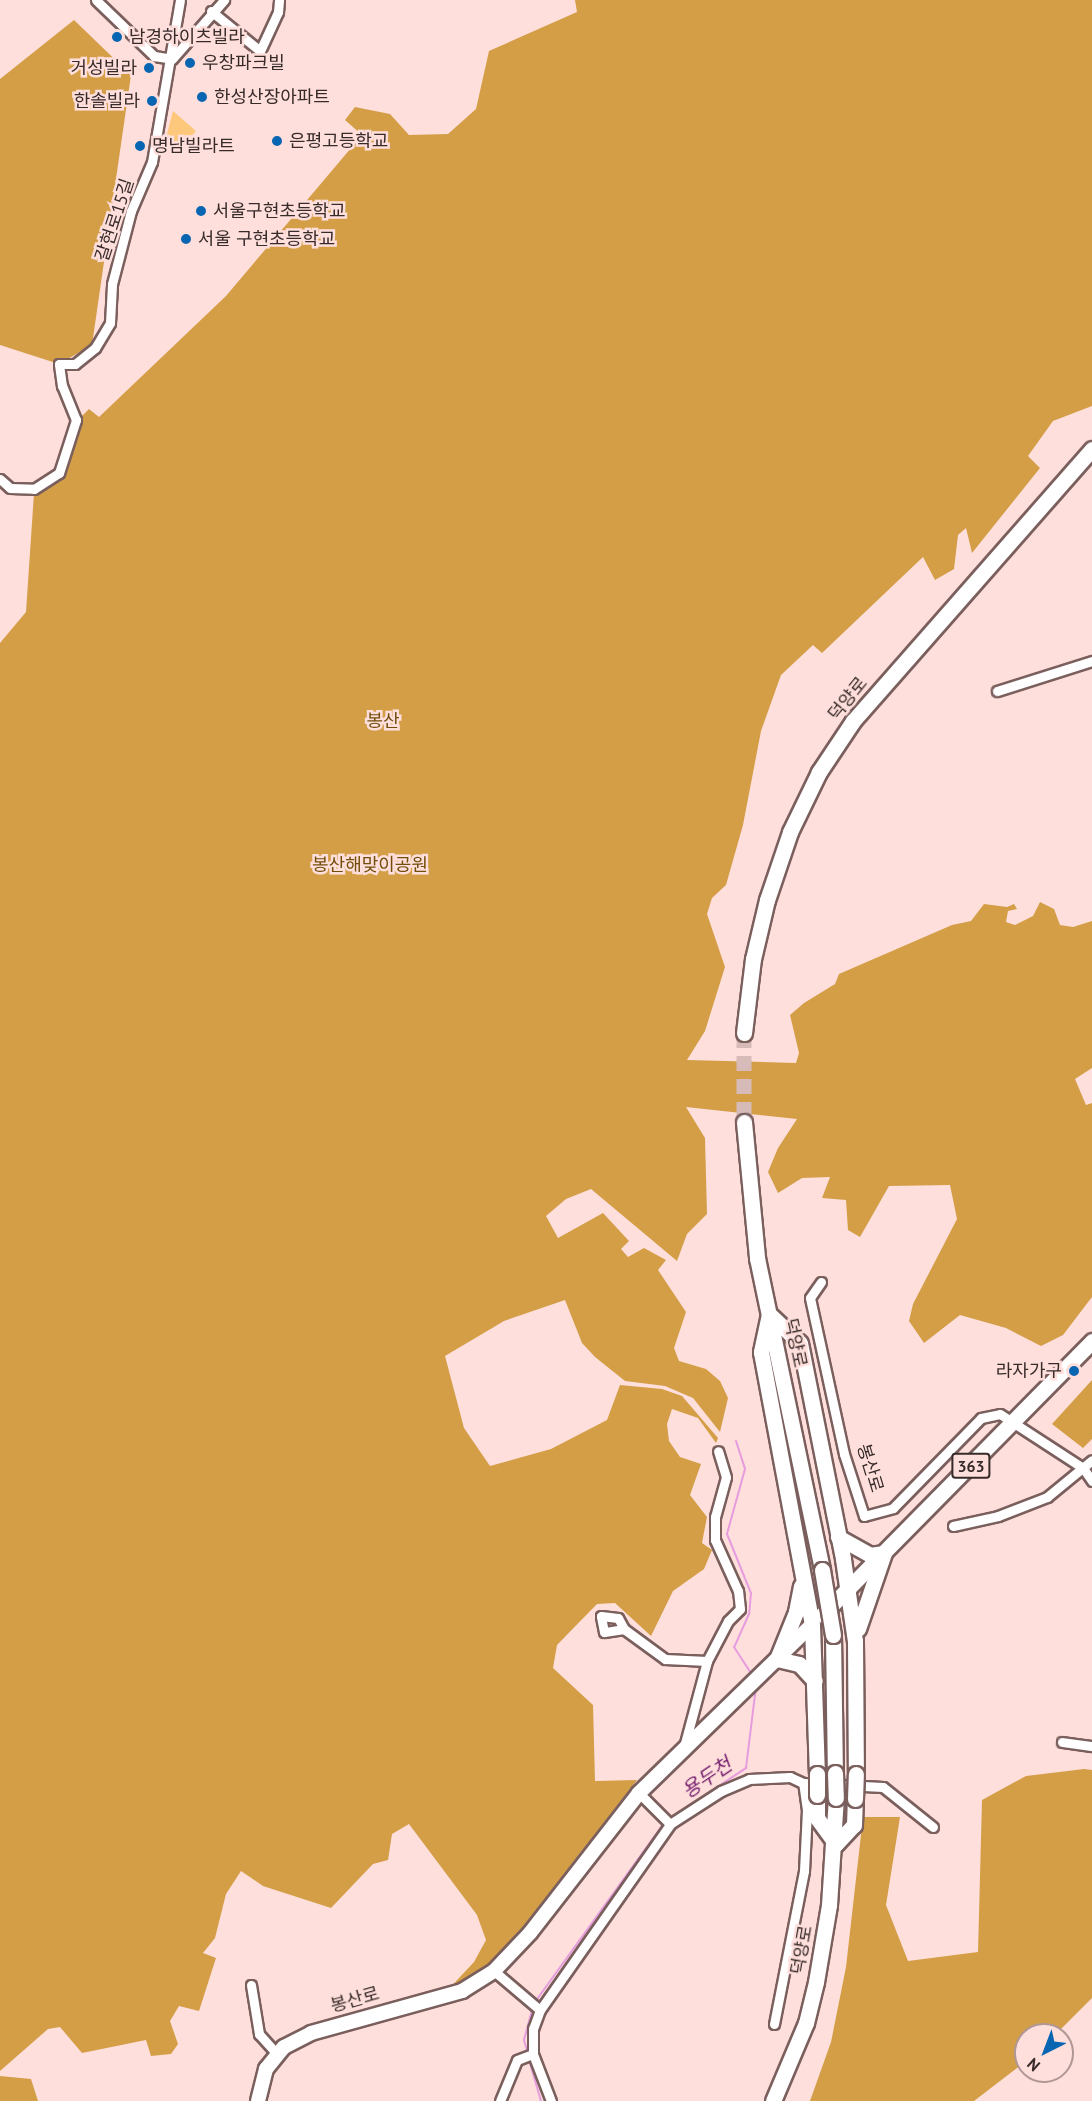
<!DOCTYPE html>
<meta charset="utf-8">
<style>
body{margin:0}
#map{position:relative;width:1092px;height:2101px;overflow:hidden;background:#ffdfdc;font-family:"PT Sans","Noto Sans KR",sans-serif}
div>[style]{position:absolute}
.green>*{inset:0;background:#fdc87b}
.forest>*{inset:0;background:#d49e47}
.stream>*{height:2px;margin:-1px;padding:0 1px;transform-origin:1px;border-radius:1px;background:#e69cde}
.primary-tunnel>*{height:15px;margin-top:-7.5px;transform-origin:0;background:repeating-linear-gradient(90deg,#d7bbb8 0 15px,transparent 0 23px)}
.roads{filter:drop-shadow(2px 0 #7a5f5d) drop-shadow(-2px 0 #7a5f5d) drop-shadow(0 2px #7a5f5d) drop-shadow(0 -2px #7a5f5d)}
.street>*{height:9px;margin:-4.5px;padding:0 4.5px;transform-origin:4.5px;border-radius:4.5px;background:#fff}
.secondary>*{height:14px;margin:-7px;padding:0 7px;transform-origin:7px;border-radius:7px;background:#fff}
.primary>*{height:15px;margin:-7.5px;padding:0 7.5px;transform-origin:7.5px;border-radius:7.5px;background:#fff}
.bridges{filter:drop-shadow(2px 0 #7a5f5d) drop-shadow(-2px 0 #7a5f5d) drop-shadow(0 2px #7a5f5d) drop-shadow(0 -2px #7a5f5d)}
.primary-bridge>*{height:15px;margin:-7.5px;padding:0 7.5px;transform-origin:7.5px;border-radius:7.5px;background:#fff}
.dots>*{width:16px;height:16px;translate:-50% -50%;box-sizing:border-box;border:3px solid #ffdfdc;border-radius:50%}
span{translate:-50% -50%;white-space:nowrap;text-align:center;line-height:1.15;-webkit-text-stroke:5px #ffdfdc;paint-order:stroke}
.shield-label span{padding:2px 4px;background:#ffdfdc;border:2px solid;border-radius:4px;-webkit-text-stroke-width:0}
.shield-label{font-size:16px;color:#372b2a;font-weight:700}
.poi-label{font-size:18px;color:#372b2a}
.left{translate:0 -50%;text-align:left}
.right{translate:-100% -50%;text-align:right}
.street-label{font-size:18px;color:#372b2a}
.park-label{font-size:18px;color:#724e09}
.water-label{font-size:20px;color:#741f6f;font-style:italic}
.north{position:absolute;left:1014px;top:2023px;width:60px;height:60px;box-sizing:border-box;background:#ffdfdc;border:2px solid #af9795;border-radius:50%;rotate:222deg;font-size:16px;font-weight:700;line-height:24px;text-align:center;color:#372b2a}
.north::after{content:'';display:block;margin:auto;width:21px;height:27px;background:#0865b2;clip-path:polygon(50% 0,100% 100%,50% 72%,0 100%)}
</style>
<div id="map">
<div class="green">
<i style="clip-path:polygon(173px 111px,196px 131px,176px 154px,166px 138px)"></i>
</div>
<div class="forest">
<i style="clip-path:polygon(575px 0,1092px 0,1092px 406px,1053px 421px,1028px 456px,1040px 468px,972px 553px,966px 528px,958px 535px,954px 569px,935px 580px,923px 557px,822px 653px,813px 645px,781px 675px,761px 731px,743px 825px,726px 885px,712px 898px,707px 914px,725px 967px,705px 1031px,687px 1060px,796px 1063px,799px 1053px,790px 1015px,804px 1003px,835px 984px,839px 974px,952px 925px,971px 921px,984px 904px,1007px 907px,1014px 904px,1017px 909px,1008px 911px,1006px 922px,1015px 925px,1033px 916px,1040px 902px,1054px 909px,1060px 925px,1073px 927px,1092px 921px,1092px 1068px,1075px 1079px,1086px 1105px,1092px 1103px,1092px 1297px,1063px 1335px,1041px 1346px,1006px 1328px,960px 1315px,924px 1343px,909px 1321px,913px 1304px,957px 1219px,950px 1185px,889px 1186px,860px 1237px,848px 1230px,846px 1200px,822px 1198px,830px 1177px,802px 1178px,778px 1193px,768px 1172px,778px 1148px,797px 1119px,686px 1107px,705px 1138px,707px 1214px,687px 1234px,677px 1261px,591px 1189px,566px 1199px,546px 1216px,558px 1238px,603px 1213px,629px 1241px,621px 1249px,628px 1257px,644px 1248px,666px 1260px,658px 1270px,686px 1312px,674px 1348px,679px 1361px,706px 1369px,720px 1381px,728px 1398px,720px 1432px,693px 1398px,665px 1386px,625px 1381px,595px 1357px,582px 1343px,565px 1300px,504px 1321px,445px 1356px,464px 1428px,490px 1466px,551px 1449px,607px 1420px,620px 1385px,662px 1389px,682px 1396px,718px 1438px,716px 1443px,698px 1418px,672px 1409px,667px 1424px,669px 1441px,680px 1457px,701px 1464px,690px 1495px,707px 1517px,702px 1543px,712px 1550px,704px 1569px,673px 1591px,651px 1636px,615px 1603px,597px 1604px,557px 1645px,553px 1668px,593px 1705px,595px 1781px,637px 1780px,498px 1959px,475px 1979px,445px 1993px,474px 1962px,486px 1940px,477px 1915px,409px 1824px,392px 1834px,388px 1860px,373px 1864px,331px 1908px,263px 1886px,241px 1871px,226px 1894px,215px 1938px,203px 1953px,216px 1958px,199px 2011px,179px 2006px,170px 2021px,178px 2044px,171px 2054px,151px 2056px,146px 2040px,82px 2053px,60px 2027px,48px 2029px,0 2071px,0 643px,26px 612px,34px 493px,63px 473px,80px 418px,89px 409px,99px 417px,226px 296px,362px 135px,345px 120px,355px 107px,390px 114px,409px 135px,448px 134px,476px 109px,489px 51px,577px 12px)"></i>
<i style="clip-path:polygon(74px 20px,131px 75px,92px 345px,59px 364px,0 345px,0 79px)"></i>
<i style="clip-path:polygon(1092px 1380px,1092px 1439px,1083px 1448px,1052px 1424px)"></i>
<i style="clip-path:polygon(1084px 1769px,1092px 1770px,1092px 1998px,1055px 2035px,1026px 2035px,1026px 2061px,974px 2101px,810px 2101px,831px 2042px,846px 1967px,863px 1817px,900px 1817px,886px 1905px,908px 1961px,978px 1952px,982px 1800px,1026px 1776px)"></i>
<i style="clip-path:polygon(0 2076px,31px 2079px,38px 2101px,0 2101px)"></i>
</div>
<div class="stream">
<i style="left:736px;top:1441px;width:29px;rotate:72deg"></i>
<i style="left:745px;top:1469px;width:67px;rotate:105.5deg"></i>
<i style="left:727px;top:1534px;width:64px;rotate:67.9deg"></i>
<i style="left:751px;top:1593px;width:21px;rotate:95deg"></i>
<i style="left:749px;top:1614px;width:36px;rotate:114deg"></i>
<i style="left:734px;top:1647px;width:33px;rotate:57deg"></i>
<i style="left:687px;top:1807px;width:71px;rotate:-33.5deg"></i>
<i style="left:746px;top:1768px;width:82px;rotate:-83deg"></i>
<i style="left:535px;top:2002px;width:222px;rotate:-54.2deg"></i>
<i style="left:528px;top:2054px;width:15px;rotate:-106deg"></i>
<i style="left:524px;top:2040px;width:34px;rotate:-75deg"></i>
<i style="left:529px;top:2060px;width:43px;rotate:73.7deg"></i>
</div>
<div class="primary-tunnel">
<i style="left:744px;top:1033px;width:89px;rotate:90deg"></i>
</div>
<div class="roads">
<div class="street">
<i style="left:96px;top:0;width:81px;rotate:44deg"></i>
<i style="left:154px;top:56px;width:18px;rotate:9deg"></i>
<i style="left:172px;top:59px;width:79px;rotate:-48.6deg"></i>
<i style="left:211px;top:11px;width:63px;rotate:39.2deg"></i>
<i style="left:260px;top:51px;width:43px;rotate:-65.2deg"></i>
<i style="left:278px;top:12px;width:12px;rotate:-85deg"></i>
<i style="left:0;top:479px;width:13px;rotate:42deg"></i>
<i style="left:10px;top:488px;width:24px;rotate:2deg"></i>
<i style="left:34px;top:489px;width:30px;rotate:-33deg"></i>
<i style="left:59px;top:473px;width:56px;rotate:-72.2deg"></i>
<i style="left:76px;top:420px;width:37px;rotate:-112deg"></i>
<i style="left:62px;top:386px;width:22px;rotate:-98deg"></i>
<i style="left:59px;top:364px;width:16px"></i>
<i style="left:75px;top:364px;width:26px;rotate:-39deg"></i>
<i style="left:95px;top:348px;width:29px;rotate:-59deg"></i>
<i style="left:110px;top:323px;width:39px;rotate:-87deg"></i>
<i style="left:112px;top:284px;width:75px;rotate:-75.4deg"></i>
<i style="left:131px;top:211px;width:53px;rotate:-66.8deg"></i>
<i style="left:152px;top:162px;width:164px;rotate:-80.2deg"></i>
<i style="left:997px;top:691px;width:100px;rotate:-17.5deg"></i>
<i style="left:821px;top:1282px;width:19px;rotate:125deg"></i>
<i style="left:810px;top:1298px;width:160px;rotate:77.7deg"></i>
<i style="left:844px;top:1454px;width:65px;rotate:72.1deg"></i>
<i style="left:864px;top:1516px;width:30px;rotate:-15deg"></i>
<i style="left:893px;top:1508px;width:126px;rotate:-45.6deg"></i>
<i style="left:981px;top:1418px;width:19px;rotate:-12deg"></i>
<i style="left:1000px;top:1414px;width:99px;rotate:33deg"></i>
<i style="left:1083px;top:1468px;width:16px;rotate:55deg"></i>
<i style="left:953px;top:1526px;width:46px;rotate:-12.5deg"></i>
<i style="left:998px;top:1516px;width:53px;rotate:-21.2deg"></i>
<i style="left:1047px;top:1497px;width:58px;rotate:-39.4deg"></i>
<i style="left:624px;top:1629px;width:20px;rotate:171deg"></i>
<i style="left:604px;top:1632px;width:16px;rotate:-101deg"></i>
<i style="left:601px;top:1616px;width:17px;rotate:7deg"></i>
<i style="left:618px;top:1618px;width:13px;rotate:61deg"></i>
<i style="left:624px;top:1629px;width:51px;rotate:36.2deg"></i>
<i style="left:665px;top:1659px;width:42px;rotate:2.7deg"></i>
<i style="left:1062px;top:1742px;width:30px;rotate:8deg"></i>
<i style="left:684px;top:1747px;width:89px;rotate:-75deg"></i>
<i style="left:707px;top:1661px;width:45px;rotate:-62.3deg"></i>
<i style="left:728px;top:1621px;width:17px;rotate:-45deg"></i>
<i style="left:740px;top:1609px;width:18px;rotate:-96deg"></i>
<i style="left:738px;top:1591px;width:56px;rotate:-114.3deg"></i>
<i style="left:715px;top:1540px;width:23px;rotate:-90deg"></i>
<i style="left:715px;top:1517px;width:41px;rotate:-74.6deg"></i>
<i style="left:726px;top:1477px;width:27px;rotate:-107deg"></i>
<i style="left:639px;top:1793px;width:44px;rotate:45deg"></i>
<i style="left:494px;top:1971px;width:60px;rotate:40.3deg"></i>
<i style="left:251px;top:1985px;width:50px;rotate:80.7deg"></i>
<i style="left:259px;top:2034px;width:28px;rotate:48deg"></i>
<i style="left:774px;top:2024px;width:156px;rotate:-78.9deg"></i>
<i style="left:804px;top:1871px;width:61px;rotate:-87.2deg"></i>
<i style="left:807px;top:1810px;width:27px;rotate:-98deg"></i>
<i style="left:500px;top:2101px;width:44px;rotate:-67.5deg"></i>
<i style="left:517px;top:2060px;width:17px;rotate:-21deg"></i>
<i style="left:551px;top:2101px;width:50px;rotate:-111deg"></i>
<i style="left:533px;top:2054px;width:25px;rotate:-90deg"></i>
<i style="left:533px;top:2029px;width:20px;rotate:-70deg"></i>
<i style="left:540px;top:2010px;width:227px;rotate:-55deg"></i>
<i style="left:670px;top:1824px;width:61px;rotate:-32.9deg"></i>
<i style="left:721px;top:1791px;width:30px;rotate:-23deg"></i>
<i style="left:749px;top:1779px;width:41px;rotate:-2.8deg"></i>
<i style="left:790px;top:1777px;width:14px;rotate:25deg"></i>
<i style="left:803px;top:1783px;width:80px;rotate:2.9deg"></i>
<i style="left:883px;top:1787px;width:64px;rotate:38.7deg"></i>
</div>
<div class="secondary">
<i style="left:258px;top:2101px;width:33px;rotate:-76deg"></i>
<i style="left:266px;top:2069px;width:28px;rotate:-51deg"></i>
<i style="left:284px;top:2047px;width:30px;rotate:-27deg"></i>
<i style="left:311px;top:2033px;width:157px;rotate:-15.5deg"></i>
<i style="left:462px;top:1991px;width:38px;rotate:-32deg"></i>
<i style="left:494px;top:1971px;width:52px;rotate:-46.5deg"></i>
<i style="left:530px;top:1933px;width:177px;rotate:-52.1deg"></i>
<i style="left:639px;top:1793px;width:241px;rotate:-44.2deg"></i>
</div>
<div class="primary">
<i style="left:744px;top:1033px;width:75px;rotate:-83.1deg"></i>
<i style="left:753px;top:959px;width:61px;rotate:-76.7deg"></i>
<i style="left:767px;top:900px;width:72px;rotate:-71.3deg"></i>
<i style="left:790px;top:832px;width:67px;rotate:-64.2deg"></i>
<i style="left:819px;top:772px;width:61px;rotate:-56.3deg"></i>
<i style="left:853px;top:721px;width:362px;rotate:-48.7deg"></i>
<i style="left:744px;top:1122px;width:137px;rotate:84.5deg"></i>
<i style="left:757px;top:1258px;width:319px;rotate:78.2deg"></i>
<i style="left:769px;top:1314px;width:42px;rotate:43.1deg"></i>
<i style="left:800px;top:1343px;width:220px;rotate:78.7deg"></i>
<i style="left:843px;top:1559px;width:83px;rotate:81.7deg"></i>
<i style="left:855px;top:1641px;width:133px;rotate:89.6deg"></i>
<i style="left:769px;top:1314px;width:39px;rotate:102deg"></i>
<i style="left:761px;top:1352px;width:278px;rotate:79.4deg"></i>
<i style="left:812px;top:1625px;width:149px;rotate:88.1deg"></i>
<i style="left:838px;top:1537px;width:37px;rotate:29deg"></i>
<i style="left:870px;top:1555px;width:14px;rotate:-8deg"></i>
<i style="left:884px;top:1553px;width:80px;rotate:108.9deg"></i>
<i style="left:801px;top:1586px;width:26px;rotate:101deg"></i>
<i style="left:796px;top:1612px;width:51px;rotate:112deg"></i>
<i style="left:777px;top:1659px;width:23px;rotate:13deg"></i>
<i style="left:799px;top:1664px;width:23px;rotate:47deg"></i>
<i style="left:822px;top:1615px;width:385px;rotate:-45.4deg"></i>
<i style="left:833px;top:1635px;width:138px;rotate:89.2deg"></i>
<i style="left:817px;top:1795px;width:23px;rotate:90deg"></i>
<i style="left:817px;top:1818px;width:32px;rotate:54deg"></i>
<i style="left:836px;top:1844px;width:26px;rotate:-47deg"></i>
<i style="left:854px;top:1825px;width:26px;rotate:-88deg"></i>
<i style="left:773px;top:2101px;width:85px;rotate:-67.1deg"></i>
<i style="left:806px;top:2023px;width:42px;rotate:-76.3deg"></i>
<i style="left:816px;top:1982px;width:78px;rotate:-80.4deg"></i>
<i style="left:829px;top:1905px;width:107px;rotate:-86.3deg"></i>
</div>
</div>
<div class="bridges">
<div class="primary-bridge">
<i style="left:822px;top:1570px;width:66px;rotate:80.4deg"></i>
<i style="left:835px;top:1773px;width:25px;rotate:88deg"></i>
<i style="left:817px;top:1795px;width:21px;rotate:-90deg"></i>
<i style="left:855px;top:1799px;width:25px;rotate:-88deg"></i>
</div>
</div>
<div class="dots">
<i style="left:117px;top:37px;background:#0865b2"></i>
<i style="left:190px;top:63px;background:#0865b2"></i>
<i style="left:149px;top:68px;background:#0865b2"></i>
<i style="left:202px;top:97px;background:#0865b2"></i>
<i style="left:152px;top:101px;background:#0865b2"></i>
<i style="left:277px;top:141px;background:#0865b2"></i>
<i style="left:140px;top:146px;background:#0865b2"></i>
<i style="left:201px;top:211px;background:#0865b2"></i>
<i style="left:186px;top:239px;background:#0865b2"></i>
<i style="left:1074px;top:1371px;background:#0865b2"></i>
</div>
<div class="shield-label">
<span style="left:971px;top:1466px">363</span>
</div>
<div class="poi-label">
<span class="left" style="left:129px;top:37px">남경하이츠빌라</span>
<span class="left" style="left:202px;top:63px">우창파크빌</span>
<span class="right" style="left:137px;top:68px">거성빌라</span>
<span class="left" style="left:214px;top:97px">한성산장아파트</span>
<span class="right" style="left:140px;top:101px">한솔빌라</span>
<span class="left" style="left:289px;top:141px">은평고등학교</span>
<span class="left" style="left:152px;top:146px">명남빌라트</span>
<span class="left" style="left:213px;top:211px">서울구현초등학교</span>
<span class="left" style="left:198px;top:239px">서울 구현초등학교</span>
<span class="right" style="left:1062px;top:1371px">라자가구</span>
</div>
<div class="street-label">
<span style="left:115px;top:220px;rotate:-72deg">갈현로15길</span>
<span style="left:848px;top:699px;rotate:-51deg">덕양로</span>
<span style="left:795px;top:1343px;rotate:78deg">덕양로</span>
<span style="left:870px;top:1468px;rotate:73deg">봉산로</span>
<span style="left:802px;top:1950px;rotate:-80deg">덕양로</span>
<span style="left:355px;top:2000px;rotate:-16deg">봉산로</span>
</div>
<div class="park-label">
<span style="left:383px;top:721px">봉산</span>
<span style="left:370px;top:865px">봉산해맞이공원</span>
</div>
<div class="water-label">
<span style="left:707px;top:1778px;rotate:-34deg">용두천</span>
</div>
<div class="north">N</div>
</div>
